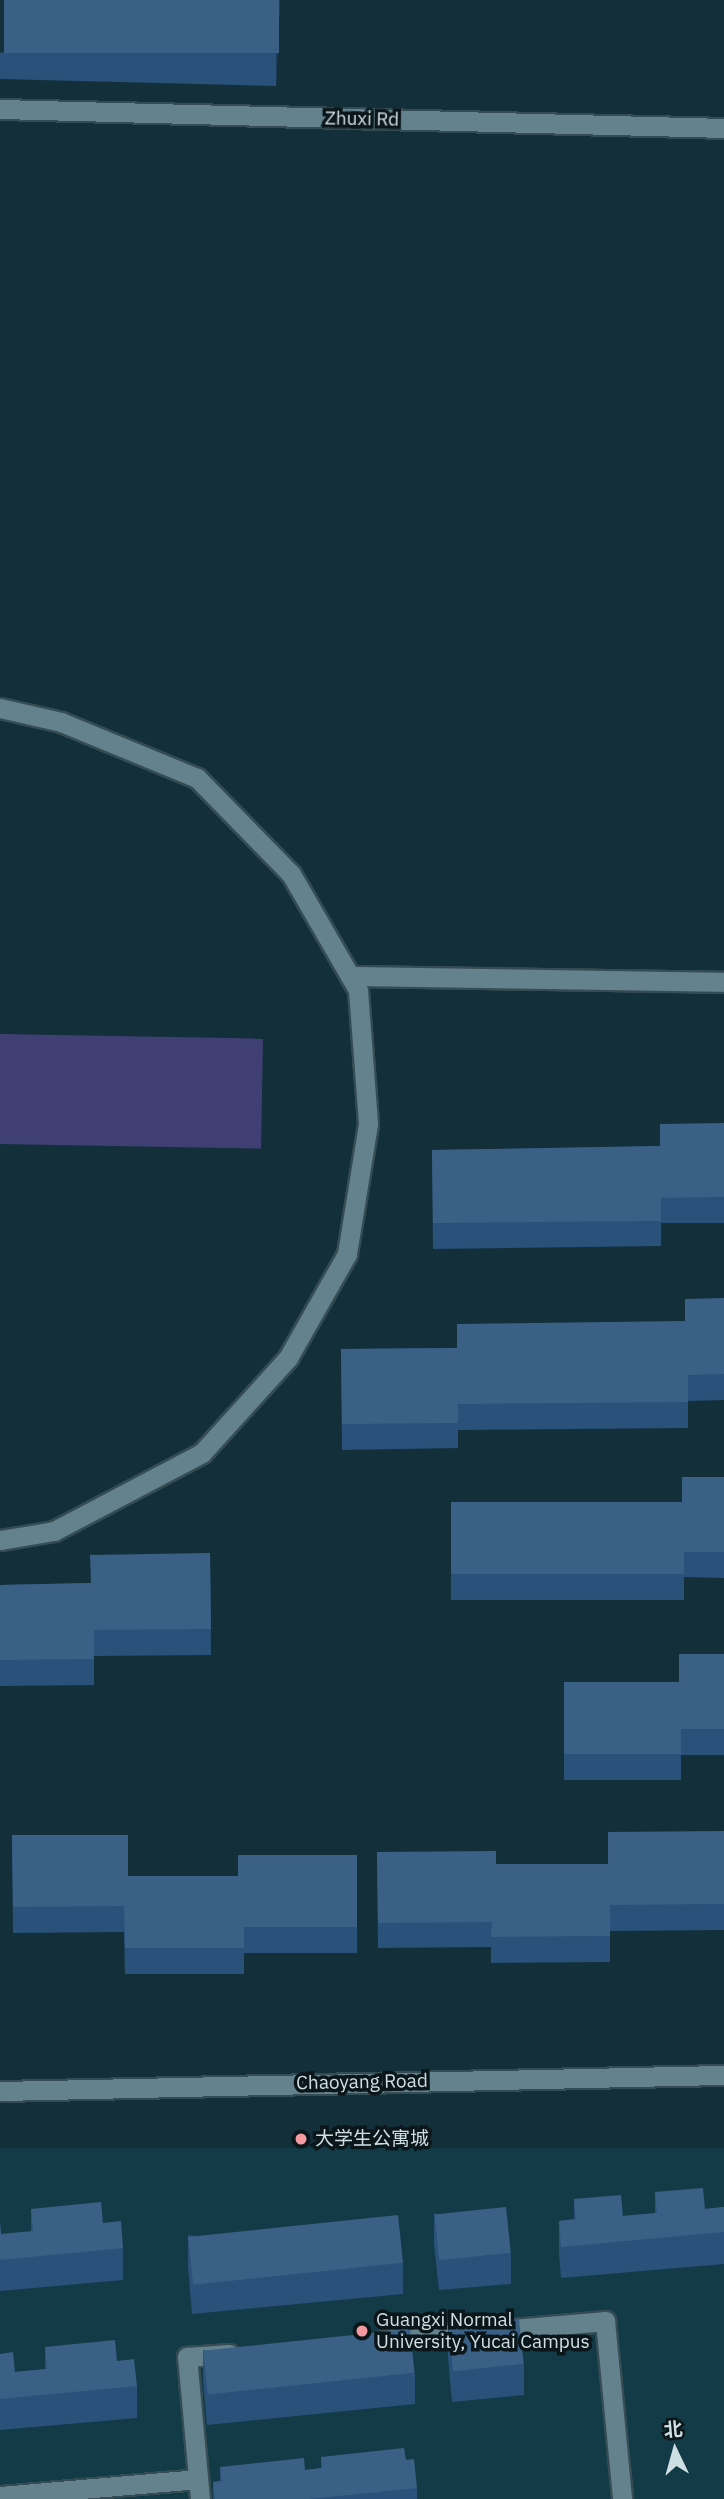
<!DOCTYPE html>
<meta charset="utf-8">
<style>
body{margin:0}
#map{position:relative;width:724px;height:2499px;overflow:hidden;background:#13303a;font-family:"IBM Plex Sans","Noto Sans SC",sans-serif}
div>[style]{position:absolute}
.built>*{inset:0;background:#133b47;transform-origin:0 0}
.water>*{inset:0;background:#403f73;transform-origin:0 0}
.roads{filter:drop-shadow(2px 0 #364c54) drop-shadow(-2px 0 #364c54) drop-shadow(0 2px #364c54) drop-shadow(0 -2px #364c54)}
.service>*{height:19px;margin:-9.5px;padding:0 9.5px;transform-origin:9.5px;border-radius:9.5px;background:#63828d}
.minor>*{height:19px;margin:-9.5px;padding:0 9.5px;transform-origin:9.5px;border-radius:9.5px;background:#63828d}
.tertiary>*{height:19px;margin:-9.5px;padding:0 9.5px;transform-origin:9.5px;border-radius:9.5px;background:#63828d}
.wall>*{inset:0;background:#295179}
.shaded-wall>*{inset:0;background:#193d5b}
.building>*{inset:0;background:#3b6085;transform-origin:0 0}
.dots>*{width:19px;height:19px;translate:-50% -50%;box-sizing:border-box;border:4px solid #0a161a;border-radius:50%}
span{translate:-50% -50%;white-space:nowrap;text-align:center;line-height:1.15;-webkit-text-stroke:7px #0a161a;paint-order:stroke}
.street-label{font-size:19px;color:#cedfe4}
.poi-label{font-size:19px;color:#cedfe4}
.left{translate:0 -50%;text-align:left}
.north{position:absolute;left:640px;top:2415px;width:70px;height:70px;-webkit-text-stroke:5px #0a161a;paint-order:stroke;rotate:355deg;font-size:19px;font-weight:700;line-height:28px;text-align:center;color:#cedfe4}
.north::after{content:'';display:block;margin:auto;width:24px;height:32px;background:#cedfe4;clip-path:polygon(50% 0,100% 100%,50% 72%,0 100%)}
</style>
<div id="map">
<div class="built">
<i style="left:724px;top:2148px;width:351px;height:724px;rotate:90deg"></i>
</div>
<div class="water">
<i style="left:0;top:1034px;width:263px;height:110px;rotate:1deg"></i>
</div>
<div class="roads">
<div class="service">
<i style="left:0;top:708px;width:63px;rotate:12.9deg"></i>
<i style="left:61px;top:722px;width:147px;rotate:22.4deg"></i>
<i style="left:197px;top:778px;width:134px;rotate:45.6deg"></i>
<i style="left:291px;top:874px;width:134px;rotate:60deg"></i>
<i style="left:358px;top:990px;width:134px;rotate:85.7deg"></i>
<i style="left:368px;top:1124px;width:132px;rotate:99.2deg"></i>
<i style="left:347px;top:1254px;width:120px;rotate:119.6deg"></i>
<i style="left:288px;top:1358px;width:128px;rotate:132.2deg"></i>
<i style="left:202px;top:1453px;width:167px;rotate:152.2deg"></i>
<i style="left:54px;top:1531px;width:55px;rotate:170.5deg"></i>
<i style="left:350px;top:976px;width:374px;rotate:0.9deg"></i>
<i style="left:385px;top:2340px;width:221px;rotate:-4.9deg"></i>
<i style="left:605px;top:2321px;width:179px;rotate:84.5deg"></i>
<i style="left:0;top:2496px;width:199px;rotate:-4.9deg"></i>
<i style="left:200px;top:2499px;width:143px;rotate:-95.2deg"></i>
<i style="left:187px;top:2357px;width:42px;rotate:-4.1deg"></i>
</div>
<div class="minor">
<i style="left:0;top:109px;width:724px;rotate:1.5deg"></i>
</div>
<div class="tertiary">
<i style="left:0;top:2091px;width:724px;rotate:-1.27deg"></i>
</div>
</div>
<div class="wall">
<i style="clip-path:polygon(280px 0,276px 86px,0 79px,0 53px)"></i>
<i style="clip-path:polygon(724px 1123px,724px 1223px,661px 1223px,661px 1246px,433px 1249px,432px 1150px,660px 1146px)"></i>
<i style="clip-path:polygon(724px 1298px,724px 1400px,688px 1401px,688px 1428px,458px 1430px,458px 1448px,342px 1450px,341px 1349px,457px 1348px,685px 1321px)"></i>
<i style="clip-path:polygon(724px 1477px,724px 1578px,684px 1577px,684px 1600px,451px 1600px,451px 1502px,682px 1502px)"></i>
<i style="clip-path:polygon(210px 1553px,211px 1655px,94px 1656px,94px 1685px,0 1686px,0 1585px,90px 1583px)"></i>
<i style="clip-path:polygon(724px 1654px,724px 1755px,681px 1755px,681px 1780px,564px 1780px,564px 1682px,679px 1682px)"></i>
<i style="clip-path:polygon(724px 1831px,724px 1930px,610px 1931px,610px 1962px,491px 1963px,491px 1947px,378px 1948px,377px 1852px,496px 1864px,608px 1864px)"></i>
<i style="clip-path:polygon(12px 1835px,128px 1876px,238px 1876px,357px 1855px,357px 1953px,244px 1953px,244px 1974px,125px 1974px,124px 1932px,13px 1933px)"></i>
<i style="clip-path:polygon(655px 2192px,705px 2209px,724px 2207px,724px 2264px,561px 2278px,559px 2252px,559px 2221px,574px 2219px,574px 2199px,623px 2216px,655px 2213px)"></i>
<i style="clip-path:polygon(31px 2209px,103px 2223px,123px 2248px,123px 2280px,0 2291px,0 2223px,1px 2234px,31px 2232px)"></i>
<i style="clip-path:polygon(434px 2213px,511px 2253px,511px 2284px,439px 2290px,434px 2244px)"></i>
<i style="clip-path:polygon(188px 2235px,403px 2263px,403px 2294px,192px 2314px,188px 2266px)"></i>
<i style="clip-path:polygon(448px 2326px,524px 2364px,524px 2395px,452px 2402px,448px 2357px)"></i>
<i style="clip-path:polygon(45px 2347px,117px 2361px,137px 2386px,137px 2418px,0 2430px,0 2354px,15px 2372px,45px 2369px)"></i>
<i style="clip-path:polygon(203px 2350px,415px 2373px,415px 2404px,207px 2425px,203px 2381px)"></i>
<i style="clip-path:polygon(321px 2457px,406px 2460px,417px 2488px,417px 2499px,213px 2499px,213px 2482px,220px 2481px,220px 2467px,305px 2470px,321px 2468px)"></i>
</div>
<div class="shaded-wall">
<i style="clip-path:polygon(279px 0,280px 0,276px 86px,276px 60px)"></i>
</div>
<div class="building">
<i style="left:4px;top:0;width:275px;height:53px"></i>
<i style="clip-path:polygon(724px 1123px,724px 1197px,661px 1198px,661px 1221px,433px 1223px,432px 1150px,660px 1146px,660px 1124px)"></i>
<i style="clip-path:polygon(724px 1298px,724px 1374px,688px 1375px,688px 1402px,458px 1404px,458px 1423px,342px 1424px,341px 1349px,457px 1348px,457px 1324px,685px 1321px,685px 1299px)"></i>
<i style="clip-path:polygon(682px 1477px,724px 1477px,724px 1552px,684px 1552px,684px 1574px,451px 1574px,451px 1502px,682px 1502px)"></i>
<i style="clip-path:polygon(210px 1553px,211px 1629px,94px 1630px,94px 1659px,0 1660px,0 1585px,91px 1583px,90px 1555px)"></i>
<i style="clip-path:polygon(679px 1654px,724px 1654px,724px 1729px,681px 1729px,681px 1754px,564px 1754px,564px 1682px,679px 1682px)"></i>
<i style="clip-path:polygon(724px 1831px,724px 1904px,610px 1905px,610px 1936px,491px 1937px,492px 1922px,378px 1923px,377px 1852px,496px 1851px,496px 1864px,608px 1864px,608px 1832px)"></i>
<i style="clip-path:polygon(12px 1835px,128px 1835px,128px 1876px,238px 1876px,238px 1855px,357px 1855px,357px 1927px,244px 1927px,244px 1948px,125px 1948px,124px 1906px,13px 1907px)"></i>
<i style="clip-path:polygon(703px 2188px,705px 2209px,724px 2207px,724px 2232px,561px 2247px,559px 2221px,576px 2219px,574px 2199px,621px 2195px,623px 2216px,657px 2213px,655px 2192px)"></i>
<i style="clip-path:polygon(101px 2202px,103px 2223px,121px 2221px,123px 2248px,0 2260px,0 2223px,1px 2234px,33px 2231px,31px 2209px)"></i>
<i style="left:506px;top:2207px;width:46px;height:72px;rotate:84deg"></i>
<i style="left:398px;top:2215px;width:48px;height:211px;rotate:84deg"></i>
<i style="left:519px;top:2319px;width:45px;height:71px;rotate:84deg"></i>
<i style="left:410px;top:2329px;width:44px;height:208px;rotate:84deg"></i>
<i style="clip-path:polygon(115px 2340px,117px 2361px,134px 2359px,137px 2386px,0 2399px,0 2354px,13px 2352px,15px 2372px,47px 2369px,45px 2347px)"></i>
<i style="clip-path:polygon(404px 2448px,406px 2460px,414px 2459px,417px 2488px,309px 2499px,215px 2499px,213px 2482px,222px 2481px,220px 2467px,304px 2458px,305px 2470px,322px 2468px,321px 2457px)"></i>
</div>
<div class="dots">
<i style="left:301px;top:2139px;background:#f49aa0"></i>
<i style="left:362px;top:2331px;background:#f49aa0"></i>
</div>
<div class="street-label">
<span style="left:362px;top:119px;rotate:1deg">Zhuxi Rd</span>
<span style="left:362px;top:2082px;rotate:-1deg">Chaoyang Road</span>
</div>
<div class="poi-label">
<span class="left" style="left:315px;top:2139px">大学生公寓城</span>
<span class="left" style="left:376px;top:2331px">Guangxi Normal<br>University, Yucai Campus</span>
</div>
<div class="north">北</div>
</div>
